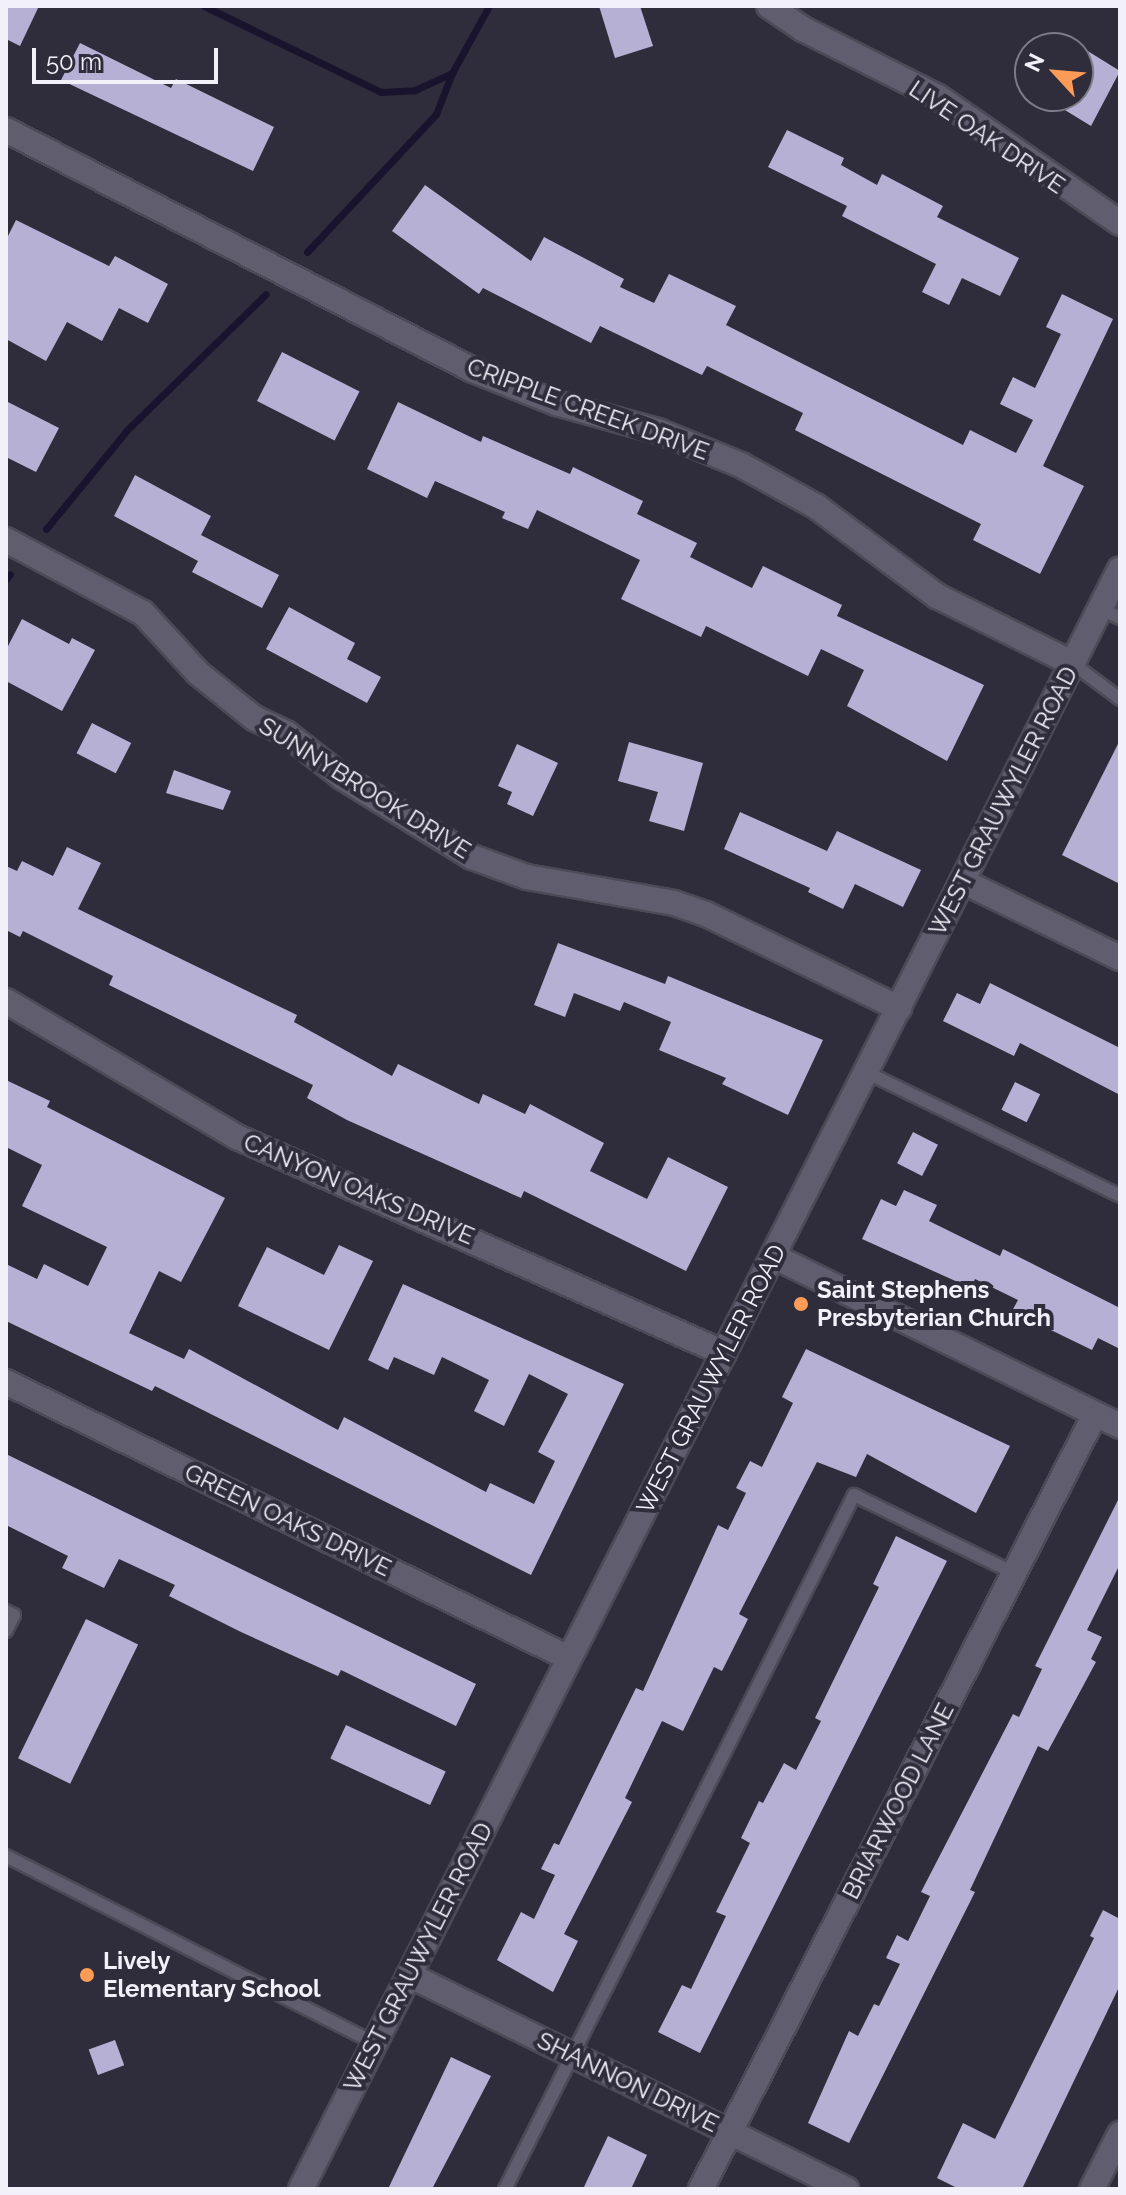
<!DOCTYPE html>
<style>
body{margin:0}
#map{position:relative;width:1126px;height:2195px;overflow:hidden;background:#2f2d3b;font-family:Raleway,sans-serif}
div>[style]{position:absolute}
.stream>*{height:7px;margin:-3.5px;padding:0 3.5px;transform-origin:3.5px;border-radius:3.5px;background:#19132e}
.building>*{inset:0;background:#b6b0d5;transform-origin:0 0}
.roads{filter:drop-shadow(2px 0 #4c4a56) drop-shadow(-2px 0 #4c4a56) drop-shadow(0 2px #4c4a56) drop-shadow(0 -2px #4c4a56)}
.service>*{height:12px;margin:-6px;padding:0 6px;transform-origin:6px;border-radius:6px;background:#605e6e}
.minor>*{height:24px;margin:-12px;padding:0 12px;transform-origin:12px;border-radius:12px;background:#605e6e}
.tertiary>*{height:24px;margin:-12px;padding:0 12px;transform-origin:12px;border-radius:12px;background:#605e6e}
.secondary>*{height:24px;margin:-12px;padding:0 12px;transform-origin:12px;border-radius:12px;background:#605e6e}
.dots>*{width:22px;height:22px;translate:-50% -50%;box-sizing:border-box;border:4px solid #2f2d3b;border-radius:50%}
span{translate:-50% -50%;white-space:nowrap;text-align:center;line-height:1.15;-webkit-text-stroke:8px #2f2d3b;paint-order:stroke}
.street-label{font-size:24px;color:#f2f1fa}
.poi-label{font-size:24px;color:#f2f1fa;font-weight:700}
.left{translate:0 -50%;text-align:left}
.frame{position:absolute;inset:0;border:8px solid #f2f1fa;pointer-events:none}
.north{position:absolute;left:1014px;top:32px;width:80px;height:80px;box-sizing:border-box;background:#2f2d3b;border:2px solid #7d7b87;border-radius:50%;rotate:296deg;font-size:22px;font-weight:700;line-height:32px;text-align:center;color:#f2f1fa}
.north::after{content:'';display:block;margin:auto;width:28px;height:36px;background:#fd9c57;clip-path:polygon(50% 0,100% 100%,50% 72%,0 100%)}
.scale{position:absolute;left:32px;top:48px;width:186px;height:36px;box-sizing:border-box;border:4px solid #f2f1fa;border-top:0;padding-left:10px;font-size:24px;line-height:28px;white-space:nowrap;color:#f2f1fa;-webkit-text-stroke:6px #2f2d3b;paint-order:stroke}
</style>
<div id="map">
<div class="stream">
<i style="left:204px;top:6px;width:197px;rotate:25.9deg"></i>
<i style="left:381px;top:92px;width:34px;rotate:-3deg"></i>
<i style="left:415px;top:90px;width:41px;rotate:-24.7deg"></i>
<i style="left:452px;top:73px;width:77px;rotate:-61.1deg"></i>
<i style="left:307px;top:252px;width:189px;rotate:-46.9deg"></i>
<i style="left:436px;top:114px;width:44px;rotate:-68.7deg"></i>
<i style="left:46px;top:529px;width:128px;rotate:-50.7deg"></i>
<i style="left:127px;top:430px;width:194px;rotate:-44.4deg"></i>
<i style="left:6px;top:579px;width:6px;rotate:-51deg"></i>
</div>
<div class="building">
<i style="clip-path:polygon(6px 6px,39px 6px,20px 46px,6px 39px)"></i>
<i style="clip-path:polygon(599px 6px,640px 6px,653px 46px,615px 58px)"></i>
<i style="clip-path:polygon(80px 43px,171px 88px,176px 79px,274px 127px,253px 171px,61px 80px)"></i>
<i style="clip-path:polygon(1078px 45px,1120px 71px,1091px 126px,1042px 96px,1078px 96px)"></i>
<i style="clip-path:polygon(787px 130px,844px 158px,841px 165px,877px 185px,882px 174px,943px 206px,937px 217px,1019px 258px,1000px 296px,962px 278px,949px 305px,922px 292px,936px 264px,842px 216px,847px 206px,768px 167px)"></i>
<i style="clip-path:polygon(425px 185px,531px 261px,544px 237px,624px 279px,620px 287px,654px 303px,669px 274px,736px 306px,726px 325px,963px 445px,970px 430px,1016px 453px,1033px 420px,1000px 404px,1013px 377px,1035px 388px,1061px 334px,1046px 327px,1062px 294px,1113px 319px,1043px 466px,1084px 486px,1040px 574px,973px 540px,981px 524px,795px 430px,803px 413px,707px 366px,702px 375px,600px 326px,591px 343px,483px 288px,479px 294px,392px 231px)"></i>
<i style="clip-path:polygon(16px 220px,109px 266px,115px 256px,168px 284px,148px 323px,119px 308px,102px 341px,67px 322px,46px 361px,6px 339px,6px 240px)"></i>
<i style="left:282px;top:352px;width:87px;height:55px;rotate:27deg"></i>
<i style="clip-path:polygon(6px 401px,59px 428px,36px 472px,6px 457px)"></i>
<i style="clip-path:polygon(398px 402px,481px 442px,483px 436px,570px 474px,573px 467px,643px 501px,637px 514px,697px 543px,690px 557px,752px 588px,763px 566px,842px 605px,837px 616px,984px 685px,947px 761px,847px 706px,864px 670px,821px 649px,808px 676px,706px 626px,701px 637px,621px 599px,640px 560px,537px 510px,528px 529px,502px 518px,505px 512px,435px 481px,427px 498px,367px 469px)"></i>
<i style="clip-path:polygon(135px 475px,211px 516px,201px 535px,279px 575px,262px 608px,192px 572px,198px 561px,114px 516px)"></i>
<i style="clip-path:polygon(289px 607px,355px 643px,347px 659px,381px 677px,367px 703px,266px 649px)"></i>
<i style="clip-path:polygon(22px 619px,69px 644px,72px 638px,95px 650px,62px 711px,6px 681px,6px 650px)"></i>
<i style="left:92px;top:723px;width:44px;height:34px;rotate:27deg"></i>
<i style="clip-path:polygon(1120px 740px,1120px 884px,1062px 855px)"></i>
<i style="clip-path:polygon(629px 742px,703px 763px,684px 831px,649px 821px,658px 792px,618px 781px)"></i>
<i style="clip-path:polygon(517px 744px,558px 763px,533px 816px,507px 804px,512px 792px,498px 786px)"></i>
<i style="clip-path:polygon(174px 770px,231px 791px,223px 810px,166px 793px)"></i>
<i style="clip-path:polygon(740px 812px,827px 851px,837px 831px,921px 870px,903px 907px,855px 884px,843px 909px,808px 892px,810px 888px,724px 849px)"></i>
<i style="clip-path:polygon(67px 847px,101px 863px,78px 909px,297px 1015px,294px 1022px,392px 1076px,398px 1064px,479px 1104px,483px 1094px,525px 1114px,530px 1104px,604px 1143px,590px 1171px,647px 1199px,668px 1157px,728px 1187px,686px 1271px,524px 1191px,521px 1198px,347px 1120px,307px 1098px,313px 1085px,109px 985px,113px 976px,23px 931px,20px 937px,6px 930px,6px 866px,17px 871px,22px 861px,53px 876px)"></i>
<i style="clip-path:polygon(558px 943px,665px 984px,668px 976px,823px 1040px,788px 1115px,722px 1084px,726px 1078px,659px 1050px,671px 1022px,624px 1002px,620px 1011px,574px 993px,565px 1017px,534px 1005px)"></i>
<i style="clip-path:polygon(990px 983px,1120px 1048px,1120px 1095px,1020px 1043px,1014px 1056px,943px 1021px,957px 993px,980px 1004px)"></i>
<i style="clip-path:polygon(6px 1080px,50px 1101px,47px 1107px,225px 1198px,181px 1282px,159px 1271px,129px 1333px,184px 1359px,189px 1349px,338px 1430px,344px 1417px,486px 1492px,490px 1483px,534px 1504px,555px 1461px,538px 1452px,568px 1394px,529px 1374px,504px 1426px,474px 1411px,489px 1380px,442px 1357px,434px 1375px,394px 1357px,388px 1370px,368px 1360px,403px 1284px,624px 1384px,531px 1575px,155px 1386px,152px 1391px,6px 1321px,6px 1264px,37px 1279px,44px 1264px,88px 1286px,107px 1247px,22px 1206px,42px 1165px,6px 1147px)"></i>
<i style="left:1015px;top:1082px;width:28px;height:31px;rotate:26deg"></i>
<i style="left:913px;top:1132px;width:28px;height:35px;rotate:27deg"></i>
<i style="clip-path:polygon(904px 1190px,937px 1205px,929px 1221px,1000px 1256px,1003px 1249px,1120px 1308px,1120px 1349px,1098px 1338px,1092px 1350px,1012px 1311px,1018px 1300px,975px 1279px,971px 1288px,862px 1239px,881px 1199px,896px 1206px)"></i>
<i style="clip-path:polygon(339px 1245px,373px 1261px,329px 1350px,238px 1306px,267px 1247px,324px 1275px)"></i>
<i style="clip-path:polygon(806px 1349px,1010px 1446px,976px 1513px,867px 1454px,856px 1477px,817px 1462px,739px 1614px,748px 1619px,722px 1671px,714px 1667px,683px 1731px,662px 1721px,625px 1798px,632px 1802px,564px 1934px,578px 1941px,553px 1992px,497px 1960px,521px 1912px,534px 1919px,555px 1875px,541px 1869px,554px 1843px,559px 1845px,636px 1688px,643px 1691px,718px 1525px,728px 1530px,746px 1493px,736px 1488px,750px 1461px,762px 1467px,793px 1403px,782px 1397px)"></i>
<i style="clip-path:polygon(6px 1454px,476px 1684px,456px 1726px,341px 1670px,338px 1676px,241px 1632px,169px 1596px,175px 1585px,119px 1559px,104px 1588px,62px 1568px,68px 1556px,6px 1525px)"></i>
<i style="clip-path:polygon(1120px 1496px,1120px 1564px,1087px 1630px,1102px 1637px,1091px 1659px,1096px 1662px,1048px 1751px,1038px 1746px,970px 1890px,975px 1892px,849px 2143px,808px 2123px,849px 2031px,858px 2036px,874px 2004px,879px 2006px,900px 1964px,886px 1958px,897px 1935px,908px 1941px,930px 1896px,921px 1892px,1013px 1714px,1019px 1717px,1042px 1669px,1035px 1666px)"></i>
<i style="clip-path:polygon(896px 1536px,947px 1561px,700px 2053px,658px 2032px,682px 1985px,691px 1989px,726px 1916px,716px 1912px,750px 1843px,741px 1838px,759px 1801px,763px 1803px,784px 1763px,796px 1770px,821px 1721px,815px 1718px,879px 1587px,873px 1584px)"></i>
<i style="left:86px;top:1619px;width:58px;height:155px;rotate:26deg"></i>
<i style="left:346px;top:1725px;width:110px;height:37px;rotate:25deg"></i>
<i style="clip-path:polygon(1103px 1910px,1120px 1919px,1120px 1985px,1022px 2189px,959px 2189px,937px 2178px,963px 2123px,995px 2139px,1094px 1938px,1090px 1936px)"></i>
<i style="left:115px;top:2040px;width:27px;height:28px;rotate:70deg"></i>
<i style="clip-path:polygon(451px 2057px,491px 2076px,432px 2189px,388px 2189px)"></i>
<i style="clip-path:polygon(608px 2136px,647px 2155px,631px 2189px,583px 2189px)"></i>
</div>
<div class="roads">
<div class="service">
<i style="left:1100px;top:609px;width:22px;rotate:24deg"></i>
<i style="left:1072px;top:663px;width:60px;rotate:36.9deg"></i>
<i style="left:866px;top:1072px;width:283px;rotate:26deg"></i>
<i style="left:6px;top:1611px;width:9px;rotate:27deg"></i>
<i style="left:14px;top:1615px;width:18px;rotate:117deg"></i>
<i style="left:6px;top:1856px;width:414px;rotate:26.9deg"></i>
<i style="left:505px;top:2189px;width:777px;rotate:-63.3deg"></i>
<i style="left:854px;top:1495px;width:178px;rotate:26deg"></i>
</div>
<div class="minor">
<i style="left:769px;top:6px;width:41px;rotate:34.1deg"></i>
<i style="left:803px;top:29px;width:151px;rotate:26.7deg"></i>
<i style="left:938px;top:97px;width:221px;rotate:34.7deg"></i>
<i style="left:6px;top:130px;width:523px;rotate:27.2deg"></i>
<i style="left:471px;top:369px;width:92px;rotate:21.8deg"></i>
<i style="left:556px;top:403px;width:106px;rotate:15.4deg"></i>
<i style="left:658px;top:431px;width:90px;rotate:22.3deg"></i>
<i style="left:741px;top:465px;width:87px;rotate:28.9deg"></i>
<i style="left:817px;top:507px;width:149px;rotate:36.6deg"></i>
<i style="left:937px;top:596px;width:151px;rotate:26.4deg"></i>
<i style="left:6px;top:540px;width:155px;rotate:28.1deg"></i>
<i style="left:143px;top:613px;width:81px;rotate:47.5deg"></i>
<i style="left:198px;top:673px;width:72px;rotate:38.8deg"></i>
<i style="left:254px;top:718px;width:35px;rotate:25deg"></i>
<i style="left:286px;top:733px;width:71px;rotate:38.2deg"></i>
<i style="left:342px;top:777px;width:153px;rotate:31.6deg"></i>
<i style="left:472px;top:857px;width:59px;rotate:20deg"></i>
<i style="left:527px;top:877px;width:149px;rotate:10deg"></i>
<i style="left:674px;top:903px;width:34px;rotate:19deg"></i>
<i style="left:706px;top:914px;width:215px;rotate:26deg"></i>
<i style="left:6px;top:1001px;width:268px;rotate:30.5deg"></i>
<i style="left:237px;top:1137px;width:533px;rotate:23.92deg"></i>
<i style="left:773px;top:1256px;width:386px;rotate:26.1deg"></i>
<i style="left:6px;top:1382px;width:627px;rotate:26.12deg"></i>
<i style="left:409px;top:1975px;width:487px;rotate:26.1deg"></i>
<i style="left:701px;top:2189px;width:869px;rotate:-63.05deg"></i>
<i style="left:1092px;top:2189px;width:62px;rotate:-63deg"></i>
</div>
<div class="tertiary">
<i style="left:962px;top:881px;width:176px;rotate:26deg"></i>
</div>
<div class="secondary">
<i style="left:301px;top:2189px;width:1815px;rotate:-63.18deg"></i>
</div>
</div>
<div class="dots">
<i style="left:801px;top:1304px;background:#fd9c57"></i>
<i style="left:87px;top:1975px;background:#fd9c57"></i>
</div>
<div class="street-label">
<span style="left:987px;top:137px;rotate:34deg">LIVE OAK DRIVE</span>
<span style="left:588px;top:409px;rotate:20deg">CRIPPLE CREEK DRIVE</span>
<span style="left:365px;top:788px;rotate:32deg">SUNNYBROOK DRIVE</span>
<span style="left:1003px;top:801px;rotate:-63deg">WEST GRAUWYLER ROAD</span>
<span style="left:359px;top:1189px;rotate:23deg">CANYON OAKS DRIVE</span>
<span style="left:711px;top:1379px;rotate:-63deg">WEST GRAUWYLER ROAD</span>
<span style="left:288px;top:1520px;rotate:26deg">GREEN OAKS DRIVE</span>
<span style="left:898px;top:1801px;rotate:-63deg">BRIARWOOD LANE</span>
<span style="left:418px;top:1957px;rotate:-63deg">WEST GRAUWYLER ROAD</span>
<span style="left:628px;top:2082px;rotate:26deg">SHANNON DRIVE</span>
</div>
<div class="poi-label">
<span class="left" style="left:817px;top:1304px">Saint Stephens<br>Presbyterian Church</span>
<span class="left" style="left:103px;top:1975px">Lively<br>Elementary School</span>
</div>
<div class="frame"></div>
<div class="north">N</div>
<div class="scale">50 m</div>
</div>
